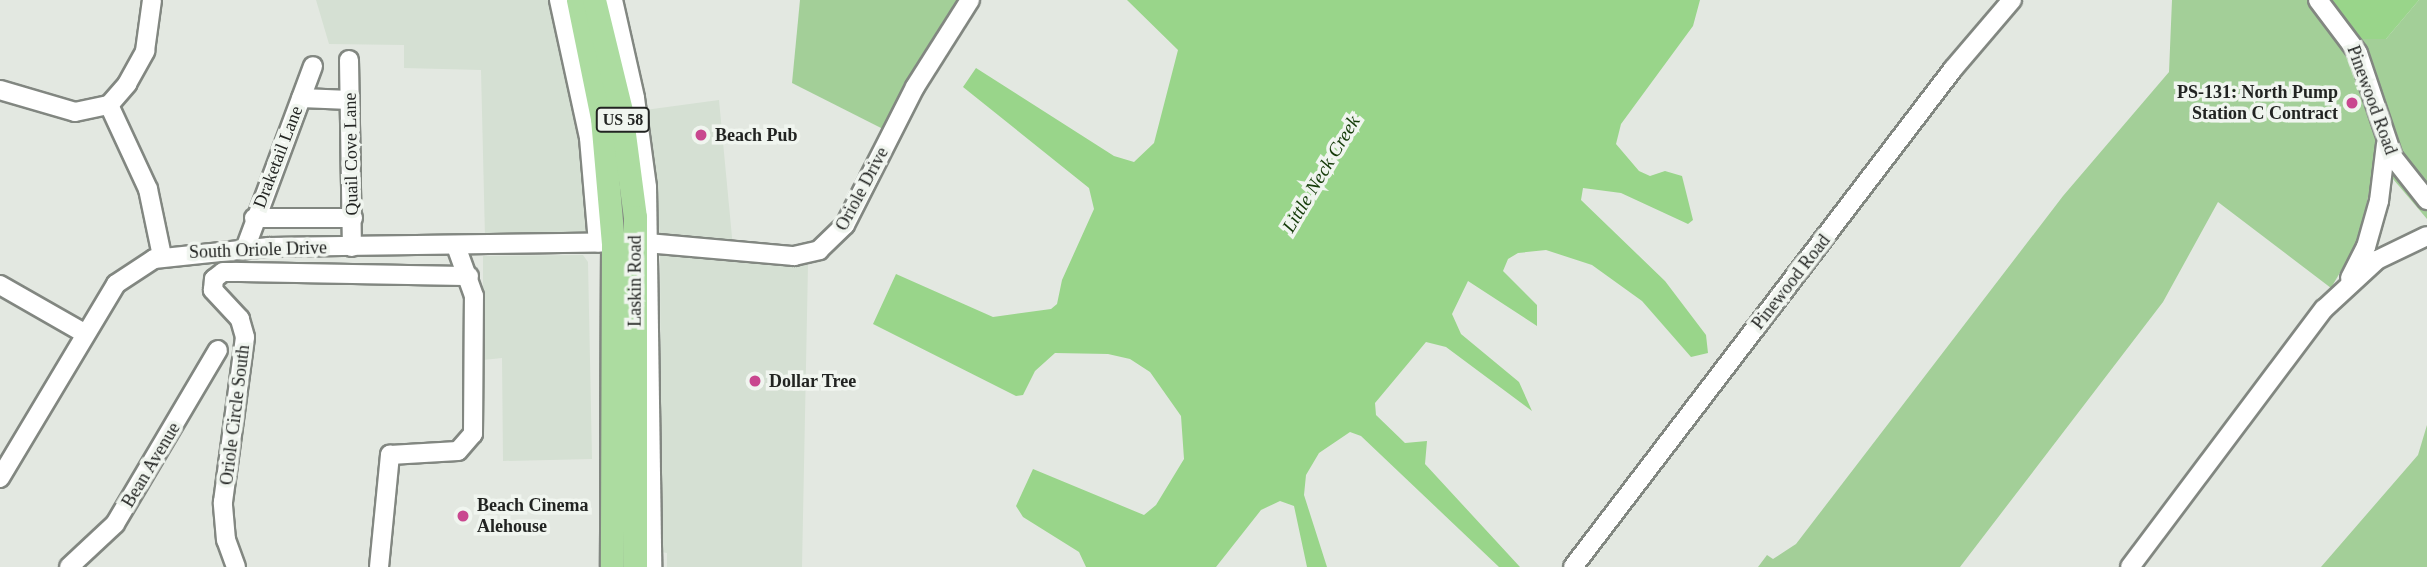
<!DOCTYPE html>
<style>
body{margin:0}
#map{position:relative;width:2427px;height:567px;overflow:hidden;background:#e3e8e1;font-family:Georgia,serif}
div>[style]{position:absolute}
.built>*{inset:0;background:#d5e0d3}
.green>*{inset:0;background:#a3cf98}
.water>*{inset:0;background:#99d58a}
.roads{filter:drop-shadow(2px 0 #828781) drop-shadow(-2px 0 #828781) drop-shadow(0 2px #828781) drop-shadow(0 -2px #828781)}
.minor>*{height:18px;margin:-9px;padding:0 9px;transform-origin:9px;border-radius:9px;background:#fff}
.major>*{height:23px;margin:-11.5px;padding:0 11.5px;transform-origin:11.5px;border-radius:11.5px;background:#acdca0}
.dots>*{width:19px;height:19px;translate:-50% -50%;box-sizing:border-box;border:4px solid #f0f5ef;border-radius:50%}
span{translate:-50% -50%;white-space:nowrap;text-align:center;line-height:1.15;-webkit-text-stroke:7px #f0f5ef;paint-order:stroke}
.shield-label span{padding:2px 5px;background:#f0f5ef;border:2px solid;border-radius:5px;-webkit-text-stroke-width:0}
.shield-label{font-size:16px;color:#222422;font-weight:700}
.poi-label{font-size:18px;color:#222422;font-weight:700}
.right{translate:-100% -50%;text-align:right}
.left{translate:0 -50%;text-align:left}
.street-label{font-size:18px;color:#222422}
.water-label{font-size:19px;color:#133a07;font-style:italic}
</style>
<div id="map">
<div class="built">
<i style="clip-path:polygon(316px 0,549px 0,579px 130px,590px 226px,587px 232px,485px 238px,481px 70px,404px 68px,404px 45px,329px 44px)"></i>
<i style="clip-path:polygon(719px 100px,734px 258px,808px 265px,802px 567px,667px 567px,667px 553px,661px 552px,660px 234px,645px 110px)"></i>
<i style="clip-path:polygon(583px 255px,588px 262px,592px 459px,503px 461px,502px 358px,483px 360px,483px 256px)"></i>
</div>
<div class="green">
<i style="clip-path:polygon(800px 0,957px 0,885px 130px,792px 83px)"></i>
<i style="clip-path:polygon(2172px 0,2330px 0,2352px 27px,2386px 39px,2419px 0,2427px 0,2427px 219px,2376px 159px,2359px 240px,2331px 288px,2218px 202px,2163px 302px,1960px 567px,1758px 567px,1767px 555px,1773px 559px,1796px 544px,2063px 196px,2169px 72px)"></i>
<i style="clip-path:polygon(2427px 425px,2427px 567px,2321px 567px,2418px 455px)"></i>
</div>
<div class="water">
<i style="clip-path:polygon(1127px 0,1700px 0,1693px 26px,1621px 124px,1616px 144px,1639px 171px,1650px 176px,1665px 171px,1682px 176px,1693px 220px,1688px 224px,1621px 193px,1583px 188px,1581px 200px,1665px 281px,1706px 335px,1708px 353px,1691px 357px,1642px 301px,1592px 265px,1546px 250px,1518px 253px,1508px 259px,1503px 271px,1537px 305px,1537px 326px,1468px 281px,1452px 314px,1461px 334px,1519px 382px,1532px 411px,1446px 347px,1426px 342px,1375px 403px,1376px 415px,1405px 443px,1427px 441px,1425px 464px,1520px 567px,1499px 567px,1361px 436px,1350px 432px,1319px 453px,1306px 475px,1304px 495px,1327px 567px,1307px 567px,1294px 506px,1280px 501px,1261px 510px,1216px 567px,1086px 567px,1079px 552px,1023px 517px,1016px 506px,1033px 469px,1144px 515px,1156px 505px,1184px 459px,1181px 416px,1150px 372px,1130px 359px,1108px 354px,1055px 353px,1035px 371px,1023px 395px,1016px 396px,873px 324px,896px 274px,993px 317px,1051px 309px,1057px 304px,1062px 280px,1094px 209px,1089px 188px,963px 87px,976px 68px,1114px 156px,1134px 162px,1154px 143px,1178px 50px)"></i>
<i style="clip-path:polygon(2330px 0,2419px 0,2386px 39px,2360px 39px)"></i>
</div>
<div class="roads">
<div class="minor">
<i style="left:559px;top:0;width:141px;rotate:77.7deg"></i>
<i style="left:589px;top:138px;width:105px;rotate:85.1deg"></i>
<i style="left:613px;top:0;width:100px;rotate:77.3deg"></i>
<i style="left:635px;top:98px;width:90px;rotate:82.3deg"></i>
<i style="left:647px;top:187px;width:380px;rotate:89.2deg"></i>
<i style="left:2318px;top:0;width:66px;rotate:53deg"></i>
<i style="left:2358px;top:53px;width:110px;rotate:71.4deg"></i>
<i style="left:2393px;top:157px;width:55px;rotate:51.7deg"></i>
<i style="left:349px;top:60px;width:187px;rotate:89.1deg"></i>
<i style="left:0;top:90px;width:78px;rotate:16.3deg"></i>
<i style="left:75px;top:112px;width:35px;rotate:-12deg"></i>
<i style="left:109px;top:105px;width:28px;rotate:-49deg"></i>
<i style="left:127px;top:84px;width:38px;rotate:-61deg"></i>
<i style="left:145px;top:51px;width:51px;rotate:-82.2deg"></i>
<i style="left:301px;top:98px;width:49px;rotate:2.3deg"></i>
<i style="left:109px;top:105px;width:93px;rotate:65.1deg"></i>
<i style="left:148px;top:189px;width:68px;rotate:78.2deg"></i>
<i style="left:254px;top:218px;width:99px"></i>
<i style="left:245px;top:249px;width:195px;rotate:-69.6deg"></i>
<i style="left:2350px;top:278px;width:35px;rotate:-63deg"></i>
<i style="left:2366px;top:247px;width:48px;rotate:-74.2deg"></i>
<i style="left:2379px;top:201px;width:57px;rotate:-83deg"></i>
<i style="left:0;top:285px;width:97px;rotate:29.7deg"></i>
<i style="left:0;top:478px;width:226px;rotate:-59.1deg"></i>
<i style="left:116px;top:284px;width:45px;rotate:-33.3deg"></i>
<i style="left:154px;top:259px;width:116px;rotate:-6deg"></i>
<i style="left:269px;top:247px;width:367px;rotate:-0.8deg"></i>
<i style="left:636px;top:242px;width:159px;rotate:5.1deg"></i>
<i style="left:794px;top:256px;width:26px;rotate:-13deg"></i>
<i style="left:819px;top:250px;width:36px;rotate:-44deg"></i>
<i style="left:845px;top:225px;width:155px;rotate:-63.1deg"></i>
<i style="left:915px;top:87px;width:103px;rotate:-57.7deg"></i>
<i style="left:69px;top:567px;width:63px;rotate:-43.1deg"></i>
<i style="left:115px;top:524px;width:202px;rotate:-59.4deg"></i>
<i style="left:236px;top:567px;width:29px;rotate:-110deg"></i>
<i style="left:226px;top:540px;width:38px;rotate:-95deg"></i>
<i style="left:223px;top:502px;width:166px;rotate:-82.4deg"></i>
<i style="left:245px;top:337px;width:19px;rotate:-106deg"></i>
<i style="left:240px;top:319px;width:40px;rotate:-133deg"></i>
<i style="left:213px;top:290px;width:11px;rotate:-85deg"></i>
<i style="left:214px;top:279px;width:11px;rotate:-38deg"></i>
<i style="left:223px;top:272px;width:13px"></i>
<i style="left:236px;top:272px;width:233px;rotate:1deg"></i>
<i style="left:379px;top:567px;width:113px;rotate:-84.4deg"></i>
<i style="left:390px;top:455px;width:68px;rotate:-3.4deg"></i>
<i style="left:458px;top:451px;width:23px;rotate:-49deg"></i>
<i style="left:473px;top:434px;width:138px;rotate:-89.6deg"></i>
<i style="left:474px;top:296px;width:53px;rotate:-109.8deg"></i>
<i style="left:1573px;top:567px;width:626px;rotate:-52.65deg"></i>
<i style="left:1953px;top:69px;width:91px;rotate:-49.5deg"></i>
<i style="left:2130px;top:567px;width:323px;rotate:-53.1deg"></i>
<i style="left:2324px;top:309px;width:72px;rotate:-42.8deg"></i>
<i style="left:2377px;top:260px;width:55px;rotate:-25.6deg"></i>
</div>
<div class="major">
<i style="left:578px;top:0;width:120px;rotate:78.5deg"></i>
<i style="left:602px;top:118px;width:125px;rotate:85deg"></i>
<i style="left:613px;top:243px;width:324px;rotate:90.2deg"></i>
<i style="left:594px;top:0;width:114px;rotate:76.3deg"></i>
<i style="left:621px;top:111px;width:107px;rotate:82.5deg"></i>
<i style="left:635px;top:217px;width:350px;rotate:90deg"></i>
</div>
</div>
<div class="dots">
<i style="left:2352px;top:103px;background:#c9478f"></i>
<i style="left:701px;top:135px;background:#c9478f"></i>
<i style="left:755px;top:381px;background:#c9478f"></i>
<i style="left:463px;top:516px;background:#c9478f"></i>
</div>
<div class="shield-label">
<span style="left:623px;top:120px">US 58</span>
</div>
<div class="poi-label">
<span class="right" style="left:2338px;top:103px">PS-131: North Pump<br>Station C Contract</span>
<span class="left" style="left:715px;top:135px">Beach Pub</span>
<span class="left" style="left:769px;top:381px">Dollar Tree</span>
<span class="left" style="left:477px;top:516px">Beach Cinema<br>Alehouse</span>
</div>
<div class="street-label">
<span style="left:2372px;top:100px;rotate:70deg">Pinewood Road</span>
<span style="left:351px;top:154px;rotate:-91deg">Quail Cove Lane</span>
<span style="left:278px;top:157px;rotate:-69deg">Draketail Lane</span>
<span style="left:862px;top:189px;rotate:-62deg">Oriole Drive</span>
<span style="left:258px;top:250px;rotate:-2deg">South Oriole Drive</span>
<span style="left:635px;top:281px;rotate:-90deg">Laskin Road</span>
<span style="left:1791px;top:282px;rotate:-52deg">Pinewood Road</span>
<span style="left:235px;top:415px;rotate:-83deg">Oriole Circle South</span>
<span style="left:151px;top:465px;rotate:-59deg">Bean Avenue</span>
</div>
<div class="water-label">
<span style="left:1321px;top:174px;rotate:-59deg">Little Neck Creek</span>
</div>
</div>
